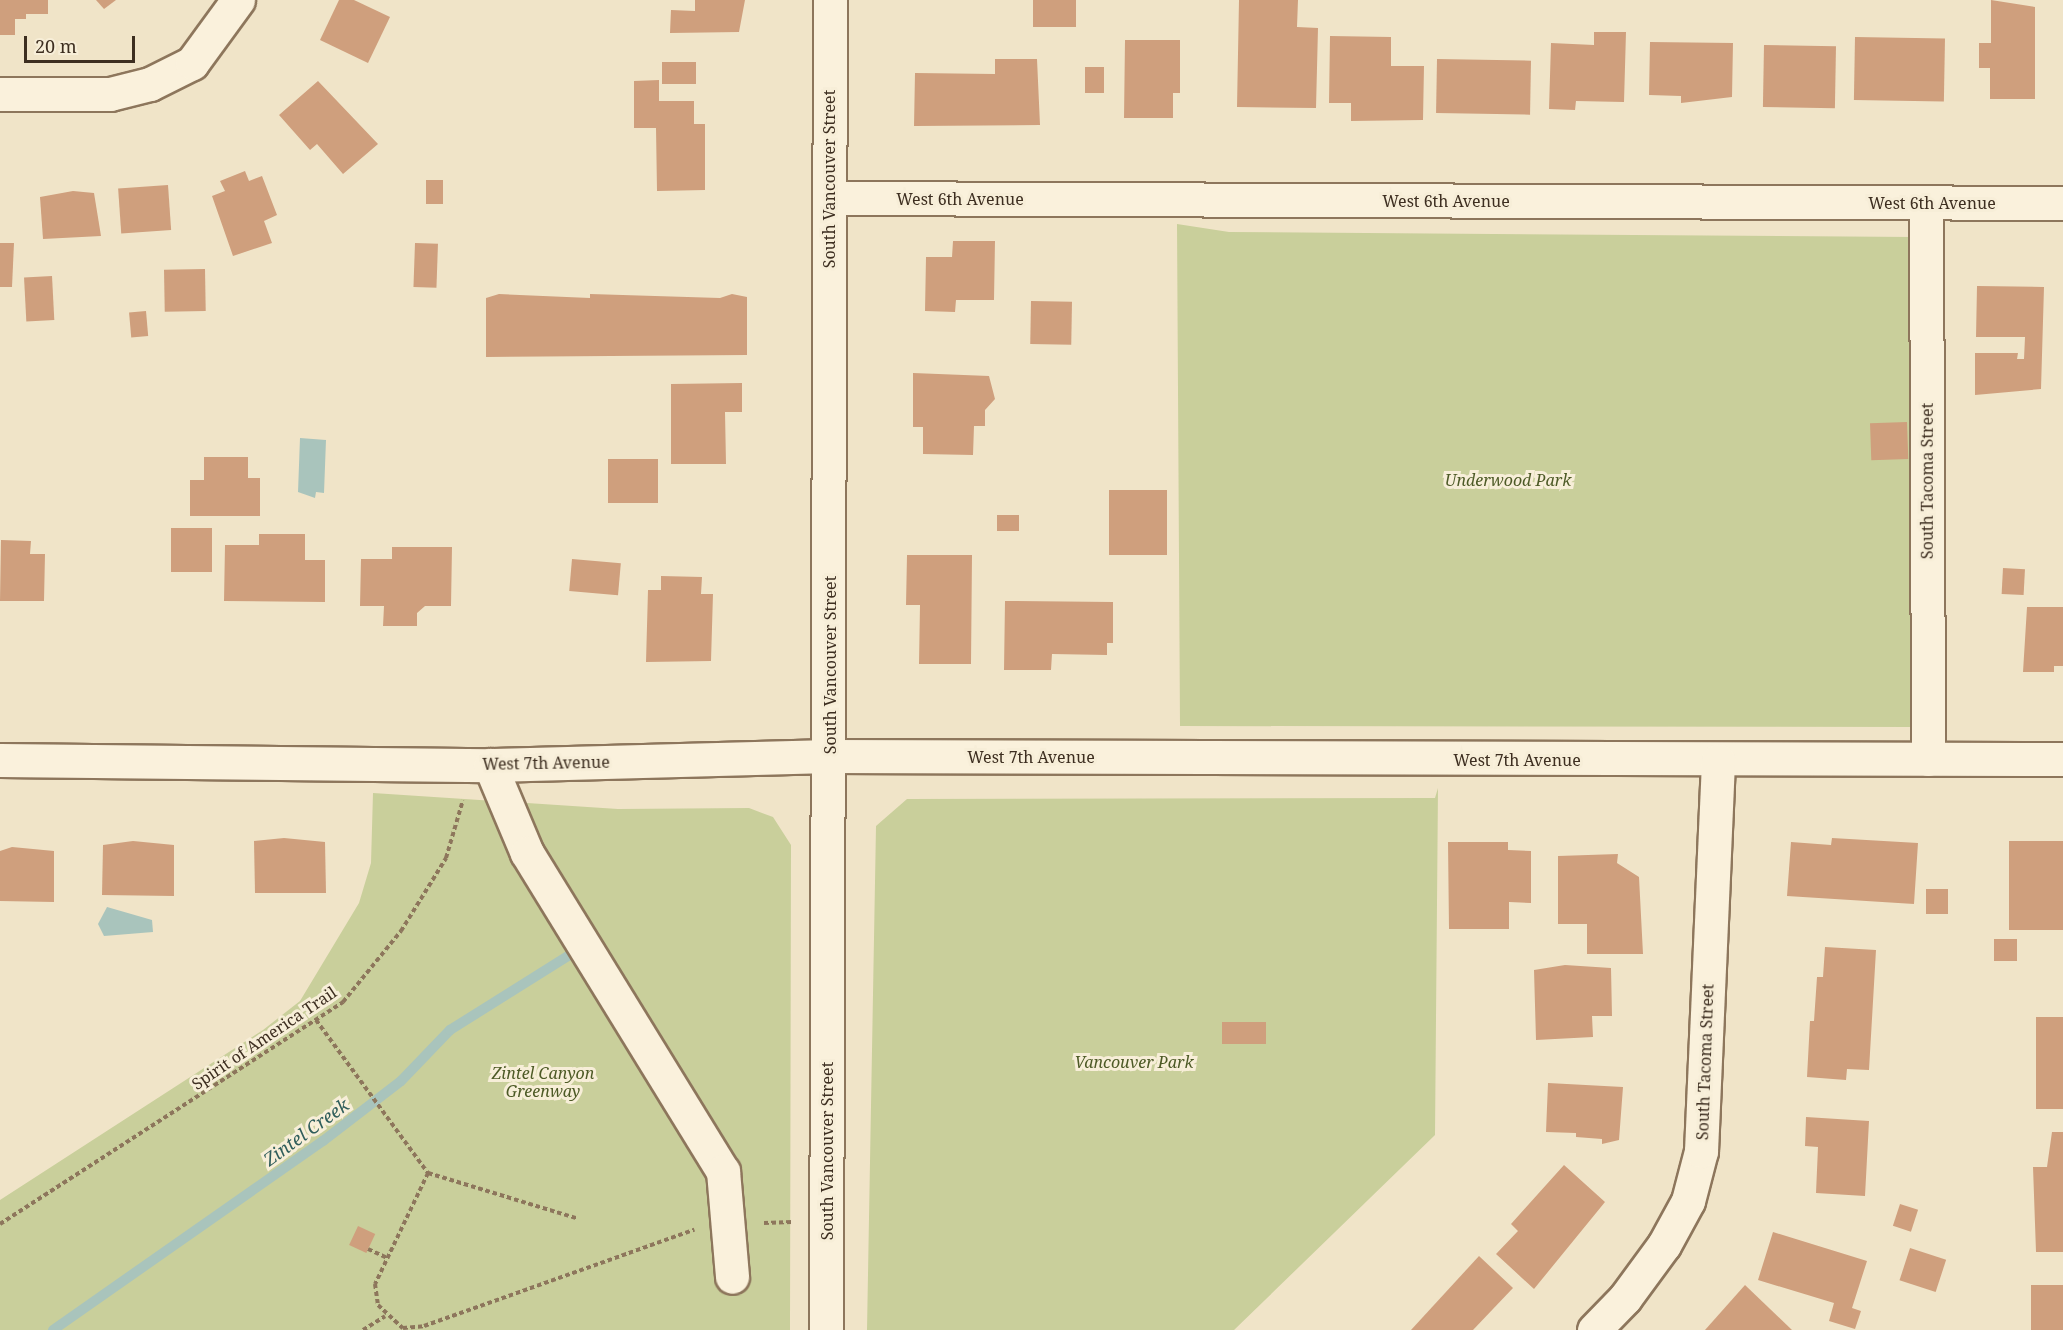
<!DOCTYPE html>
<style>
body{margin:0}
#map{position:relative;width:2063px;height:1330px;overflow:hidden;background:#f0e4c8;font-family:"Noto Serif",serif}
div>[style]{position:absolute}
.green>*{inset:0;background:#c9cf9b}
.water>*{inset:0;background:#a9c4bc}
.stream>*{height:10px;margin:-5px;padding:0 5px;transform-origin:5px;border-radius:5px;background:#a9c4bc}
.building>*{inset:0;background:#cf9f7d;transform-origin:0 0}
.path>*{height:4px;margin-top:-2px;transform-origin:0;background:repeating-linear-gradient(90deg,#8d765c 0 4.5px,transparent 0 7.5px)}
.roads{filter:drop-shadow(2px 0 #8d765c) drop-shadow(-2px 0 #8d765c) drop-shadow(0 2px #8d765c) drop-shadow(0 -2px #8d765c)}
.minor>*{height:33px;margin:-16.5px;padding:0 16.5px;transform-origin:16.5px;border-radius:16.5px;background:#faf1dc}
span{translate:-50% -50%;white-space:nowrap;text-align:center;line-height:1.15;-webkit-text-stroke:6px #f7eed8;paint-order:stroke}
.street-label{font-size:16px;color:#3d2e20}
.park-label{font-size:16px;color:#4d5a26;font-style:italic}
.water-label{font-size:18px;color:#2f5d5a;font-style:italic}
.scale{position:absolute;left:24px;top:36px;width:111px;height:27px;box-sizing:border-box;border:3px solid #3d2e20;border-top:0;padding-left:8px;font-size:18px;line-height:21px;white-space:nowrap;color:#3d2e20;-webkit-text-stroke:4px #f7eed8;paint-order:stroke}
</style>
<div id="map">
<div class="green">
<i style="clip-path:polygon(1177px 224px,1229px 232px,1913px 237px,1916px 727px,1180px 726px)"></i>
<i style="clip-path:polygon(1438px 788px,1435px 1135px,1234px 1330px,867px 1330px,876px 826px,907px 799px,1435px 798px)"></i>
<i style="clip-path:polygon(373px 793px,618px 809px,749px 808px,773px 817px,791px 845px,790px 1330px,0 1330px,0 1200px,263px 1030px,300px 1001px,359px 903px,371px 863px)"></i>
</div>
<div class="water">
<i style="clip-path:polygon(300px 438px,326px 440px,324px 493px,316px 492px,315px 498px,298px 492px)"></i>
<i style="clip-path:polygon(107px 907px,152px 920px,153px 932px,104px 936px,98px 924px)"></i>
</div>
<div class="stream">
<i style="left:53px;top:1330px;width:330px;rotate:-35deg"></i>
<i style="left:323px;top:1141px;width:98px;rotate:-37.6deg"></i>
<i style="left:401px;top:1081px;width:71px;rotate:-46.1deg"></i>
<i style="left:450px;top:1030px;width:143px;rotate:-32.1deg"></i>
</div>
<div class="building">
<i style="clip-path:polygon(0 0,48px 0,48px 14px,26px 14px,26px 19px,15px 19px,15px 35px,0 35px)"></i>
<i style="clip-path:polygon(96px 0,116px 0,104px 9px)"></i>
<i style="clip-path:polygon(339px 0,354px 0,390px 17px,368px 63px,320px 40px)"></i>
<i style="clip-path:polygon(695px 0,745px 0,739px 32px,670px 33px,671px 10px,695px 11px)"></i>
<i style="left:1033px;top:0;width:43px;height:27px"></i>
<i style="clip-path:polygon(1239px 0,1298px 0,1297px 27px,1318px 28px,1316px 108px,1237px 107px)"></i>
<i style="clip-path:polygon(1991px 0,2035px 7px,2035px 99px,1990px 99px,1990px 68px,1979px 68px,1979px 43px,1991px 43px)"></i>
<i style="clip-path:polygon(1594px 32px,1626px 32px,1624px 102px,1576px 101px,1575px 110px,1549px 109px,1551px 43px,1594px 45px)"></i>
<i style="clip-path:polygon(1330px 36px,1391px 37px,1391px 66px,1424px 66px,1423px 120px,1351px 121px,1351px 103px,1329px 103px)"></i>
<i style="left:1855px;top:37px;width:90px;height:63px;rotate:1deg"></i>
<i style="clip-path:polygon(1125px 40px,1180px 40px,1180px 93px,1173px 93px,1173px 118px,1124px 118px)"></i>
<i style="clip-path:polygon(1650px 42px,1733px 43px,1732px 97px,1681px 103px,1681px 96px,1649px 95px)"></i>
<i style="left:1764px;top:45px;width:72px;height:62px;rotate:1deg"></i>
<i style="clip-path:polygon(995px 59px,1037px 59px,1040px 125px,914px 126px,915px 73px,995px 74px)"></i>
<i style="left:1437px;top:59px;width:94px;height:54px;rotate:1deg"></i>
<i style="left:662px;top:62px;width:34px;height:22px"></i>
<i style="left:1085px;top:67px;width:19px;height:26px"></i>
<i style="clip-path:polygon(659px 80px,659px 101px,694px 101px,694px 124px,705px 124px,705px 190px,657px 191px,656px 128px,634px 128px,634px 81px)"></i>
<i style="clip-path:polygon(318px 81px,378px 144px,343px 174px,317px 144px,310px 150px,279px 115px)"></i>
<i style="clip-path:polygon(245px 171px,249px 181px,262px 176px,277px 215px,264px 221px,272px 243px,233px 256px,212px 196px,225px 191px,220px 181px)"></i>
<i style="left:426px;top:180px;width:17px;height:24px"></i>
<i style="left:168px;top:185px;width:45px;height:50px;rotate:86deg"></i>
<i style="clip-path:polygon(73px 191px,94px 193px,101px 236px,43px 239px,40px 197px)"></i>
<i style="clip-path:polygon(953px 241px,995px 241px,994px 300px,956px 300px,955px 312px,925px 311px,926px 257px,952px 257px)"></i>
<i style="clip-path:polygon(0 243px,14px 243px,12px 287px,0 287px)"></i>
<i style="left:415px;top:243px;width:23px;height:44px;rotate:2deg"></i>
<i style="left:205px;top:269px;width:42px;height:41px;rotate:89deg"></i>
<i style="left:52px;top:276px;width:44px;height:28px;rotate:87deg"></i>
<i style="clip-path:polygon(1977px 286px,2044px 287px,2041px 389px,1975px 395px,1975px 353px,2018px 353px,2017px 359px,2024px 359px,2025px 337px,1976px 337px)"></i>
<i style="clip-path:polygon(499px 294px,590px 298px,590px 294px,720px 298px,732px 294px,747px 297px,747px 355px,486px 357px,486px 298px)"></i>
<i style="left:1031px;top:301px;width:41px;height:43px;rotate:1deg"></i>
<i style="left:146px;top:311px;width:25px;height:17px;rotate:85deg"></i>
<i style="clip-path:polygon(913px 373px,989px 376px,995px 399px,985px 410px,985px 426px,974px 426px,973px 455px,923px 454px,923px 427px,913px 427px)"></i>
<i style="clip-path:polygon(742px 383px,742px 412px,725px 412px,726px 464px,671px 464px,671px 384px)"></i>
<i style="left:1907px;top:422px;width:37px;height:37px;rotate:88deg"></i>
<i style="clip-path:polygon(204px 457px,248px 457px,248px 478px,260px 478px,260px 516px,190px 516px,190px 480px,204px 480px)"></i>
<i style="left:608px;top:459px;width:50px;height:44px"></i>
<i style="left:1109px;top:490px;width:58px;height:65px"></i>
<i style="left:997px;top:515px;width:22px;height:16px"></i>
<i style="left:171px;top:528px;width:41px;height:44px"></i>
<i style="clip-path:polygon(259px 534px,305px 534px,305px 560px,325px 560px,325px 602px,224px 601px,225px 545px,259px 545px)"></i>
<i style="clip-path:polygon(1px 540px,31px 541px,30px 554px,45px 554px,44px 601px,0 601px)"></i>
<i style="clip-path:polygon(392px 547px,452px 547px,451px 606px,425px 606px,417px 613px,417px 626px,383px 626px,384px 606px,360px 606px,361px 559px,392px 559px)"></i>
<i style="clip-path:polygon(907px 555px,972px 555px,971px 664px,919px 664px,920px 605px,906px 605px)"></i>
<i style="left:572px;top:559px;width:49px;height:32px;rotate:5deg"></i>
<i style="left:2003px;top:568px;width:22px;height:26px;rotate:3deg"></i>
<i style="clip-path:polygon(661px 576px,702px 577px,701px 594px,713px 594px,711px 661px,646px 662px,648px 590px,661px 590px)"></i>
<i style="clip-path:polygon(1005px 601px,1113px 602px,1113px 643px,1107px 643px,1107px 655px,1052px 654px,1051px 670px,1004px 670px)"></i>
<i style="clip-path:polygon(2027px 607px,2063px 607px,2063px 666px,2054px 666px,2054px 672px,2023px 672px)"></i>
<i style="clip-path:polygon(284px 838px,325px 842px,326px 893px,255px 893px,254px 841px)"></i>
<i style="clip-path:polygon(1832px 838px,1918px 843px,1914px 904px,1787px 896px,1791px 842px,1831px 845px)"></i>
<i style="clip-path:polygon(133px 841px,174px 845px,174px 896px,102px 895px,103px 845px)"></i>
<i style="left:2009px;top:841px;width:54px;height:89px"></i>
<i style="clip-path:polygon(1448px 842px,1508px 842px,1508px 850px,1531px 851px,1531px 903px,1509px 902px,1509px 929px,1449px 929px)"></i>
<i style="clip-path:polygon(12px 847px,54px 851px,54px 902px,0 901px,0 851px)"></i>
<i style="clip-path:polygon(1618px 854px,1617px 863px,1639px 877px,1643px 954px,1587px 954px,1587px 924px,1558px 924px,1558px 856px)"></i>
<i style="left:1948px;top:889px;width:25px;height:22px;rotate:90deg"></i>
<i style="left:1994px;top:939px;width:23px;height:22px"></i>
<i style="clip-path:polygon(1825px 947px,1876px 950px,1869px 1070px,1847px 1069px,1846px 1080px,1807px 1077px,1810px 1021px,1814px 1021px,1817px 977px,1823px 977px)"></i>
<i style="clip-path:polygon(1565px 965px,1611px 968px,1612px 1016px,1592px 1016px,1593px 1037px,1536px 1040px,1534px 970px)"></i>
<i style="left:2036px;top:1017px;width:27px;height:92px"></i>
<i style="left:1222px;top:1022px;width:44px;height:22px"></i>
<i style="clip-path:polygon(1548px 1083px,1623px 1087px,1619px 1140px,1602px 1144px,1602px 1139px,1576px 1137px,1576px 1133px,1546px 1132px)"></i>
<i style="clip-path:polygon(1806px 1117px,1869px 1121px,1865px 1196px,1816px 1193px,1818px 1147px,1805px 1146px)"></i>
<i style="clip-path:polygon(2052px 1132px,2063px 1132px,2063px 1252px,2036px 1252px,2033px 1167px,2047px 1167px)"></i>
<i style="clip-path:polygon(1564px 1165px,1605px 1202px,1534px 1289px,1496px 1254px,1518px 1231px,1511px 1224px)"></i>
<i style="left:1900px;top:1204px;width:19px;height:23px;rotate:18deg"></i>
<i style="left:358px;top:1226px;width:19px;height:21px;rotate:25deg"></i>
<i style="clip-path:polygon(1773px 1232px,1867px 1261px,1852px 1308px,1861px 1311px,1855px 1329px,1829px 1321px,1834px 1303px,1758px 1280px)"></i>
<i style="left:1910px;top:1248px;width:38px;height:34px;rotate:18deg"></i>
<i style="clip-path:polygon(1479px 1256px,1513px 1288px,1473px 1330px,1411px 1330px)"></i>
<i style="clip-path:polygon(1745px 1285px,1792px 1330px,1705px 1330px)"></i>
<i style="left:2031px;top:1285px;width:32px;height:45px"></i>
</div>
<div class="path">
<i style="left:316px;top:1020px;width:190px;rotate:53.8deg"></i>
<i style="left:428px;top:1173px;width:155px;rotate:16.9deg"></i>
<i style="left:428px;top:1173px;width:123px;rotate:115.5deg"></i>
<i style="left:375px;top:1284px;width:21px;rotate:82deg"></i>
<i style="left:378px;top:1305px;width:34px;rotate:43deg"></i>
<i style="left:403px;top:1328px;width:21px;rotate:-5deg"></i>
<i style="left:424px;top:1326px;width:287px;rotate:-19.6deg"></i>
<i style="left:764px;top:1223px;width:28px;rotate:-2deg"></i>
<i style="left:0;top:1224px;width:409px;rotate:-32.9deg"></i>
<i style="left:343px;top:1002px;width:92px;rotate:-50.8deg"></i>
<i style="left:401px;top:931px;width:86px;rotate:-58.3deg"></i>
<i style="left:446px;top:858px;width:60px;rotate:-73.7deg"></i>
<i style="left:368px;top:1249px;width:21px;rotate:25deg"></i>
<i style="left:363px;top:1330px;width:26px;rotate:-32deg"></i>
</div>
<div class="roads">
<div class="minor">
<i style="left:0;top:94px;width:110px"></i>
<i style="left:110px;top:94px;width:41px;rotate:-14deg"></i>
<i style="left:150px;top:84px;width:47px;rotate:-26.6deg"></i>
<i style="left:192px;top:63px;width:78px;rotate:-53.9deg"></i>
<i style="left:829px;top:198px;width:1234px;rotate:0.23deg"></i>
<i style="left:1926px;top:202px;width:557px;rotate:89.79deg"></i>
<i style="left:0;top:760px;width:490px;rotate:0.6deg"></i>
<i style="left:490px;top:765px;width:340px;rotate:-1.5deg"></i>
<i style="left:830px;top:756px;width:1233px;rotate:0.14deg"></i>
<i style="left:490px;top:765px;width:95px;rotate:67.2deg"></i>
<i style="left:527px;top:853px;width:374px;rotate:58.4deg"></i>
<i style="left:723px;top:1171px;width:106px;rotate:85.1deg"></i>
<i style="left:826px;top:1330px;width:1330px;rotate:-89.83deg"></i>
<i style="left:1594px;top:1330px;width:45px;rotate:-45.9deg"></i>
<i style="left:1625px;top:1298px;width:66px;rotate:-53.7deg"></i>
<i style="left:1664px;top:1245px;width:50px;rotate:-61.4deg"></i>
<i style="left:1688px;top:1201px;width:52px;rotate:-75.4deg"></i>
<i style="left:1701px;top:1151px;width:391px;rotate:-87.5deg"></i>
</div>
</div>
<div class="street-label">
<span style="left:829px;top:179px;rotate:-90deg">South Vancouver Street</span>
<span style="left:960px;top:199px">West 6th Avenue</span>
<span style="left:1446px;top:201px">West 6th Avenue</span>
<span style="left:1932px;top:203px">West 6th Avenue</span>
<span style="left:1927px;top:481px;rotate:-90deg">South Tacoma Street</span>
<span style="left:830px;top:665px;rotate:-90deg">South Vancouver Street</span>
<span style="left:1031px;top:757px">West 7th Avenue</span>
<span style="left:1517px;top:760px">West 7th Avenue</span>
<span style="left:546px;top:763px;rotate:-1deg">West 7th Avenue</span>
<span style="left:264px;top:1038px;rotate:-34deg">Spirit of America Trail</span>
<span style="left:1705px;top:1062px;rotate:-88deg">South Tacoma Street</span>
<span style="left:827px;top:1151px;rotate:-90deg">South Vancouver Street</span>
</div>
<div class="park-label">
<span style="left:1508px;top:480px">Underwood Park</span>
<span style="left:1134px;top:1062px">Vancouver Park</span>
<span style="left:543px;top:1082px">Zintel Canyon<br>Greenway</span>
</div>
<div class="water-label">
<span style="left:306px;top:1132px;rotate:-36deg">Zintel Creek</span>
</div>
<div class="scale">20 m</div>
</div>
